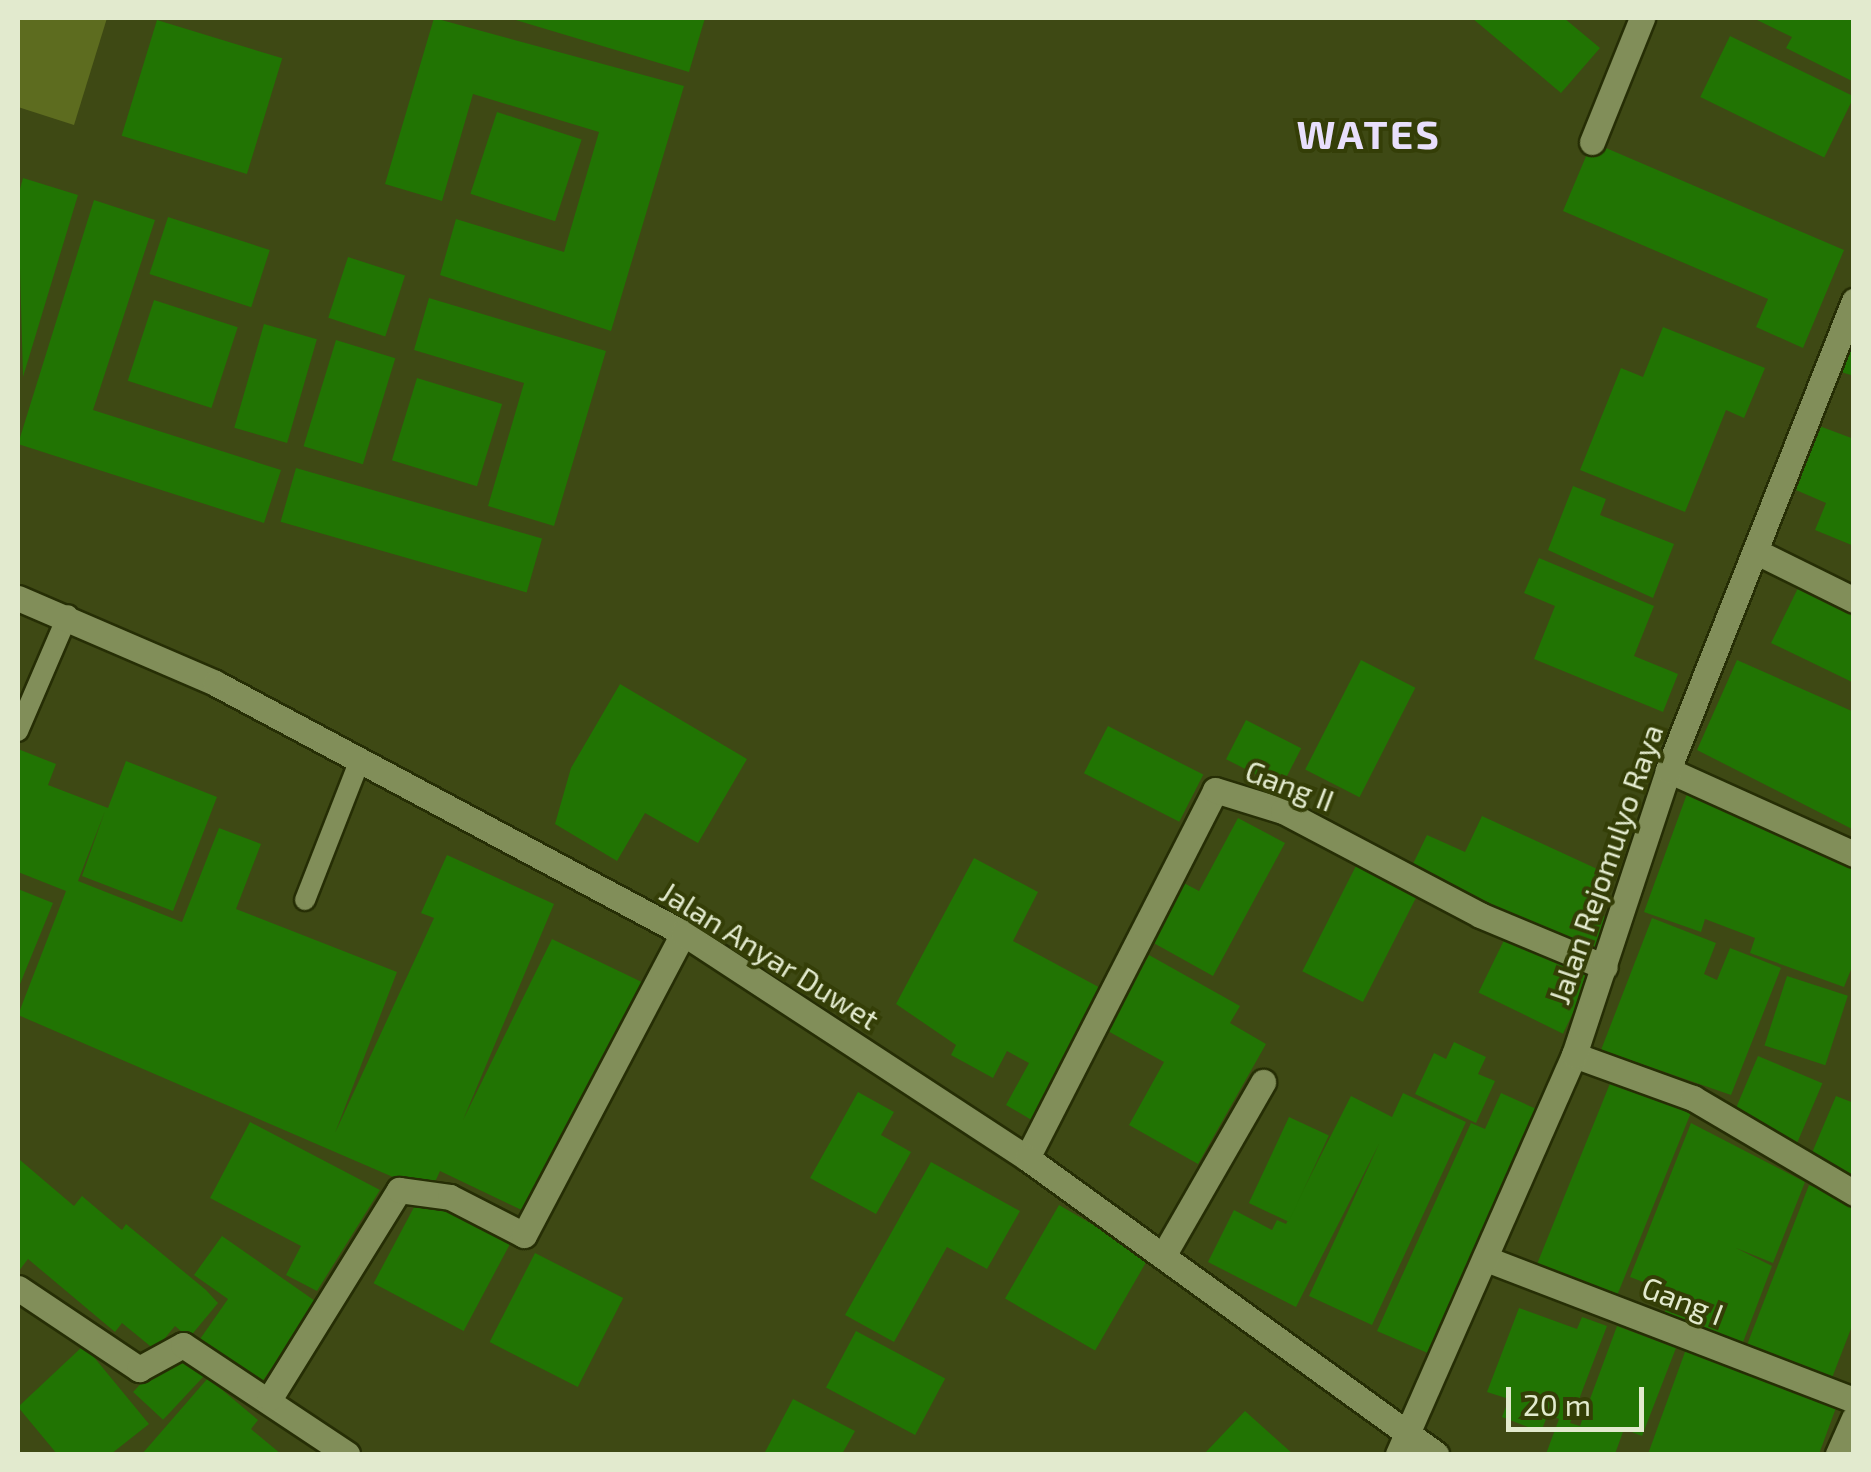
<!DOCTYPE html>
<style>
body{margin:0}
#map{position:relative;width:1871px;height:1472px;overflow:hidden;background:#3e4914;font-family:"Exo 2",sans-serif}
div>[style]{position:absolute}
.green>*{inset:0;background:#5d6c1f}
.building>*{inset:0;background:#217403;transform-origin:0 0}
.roads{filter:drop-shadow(2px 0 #262e05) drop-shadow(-2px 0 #262e05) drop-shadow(0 2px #262e05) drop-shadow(0 -2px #262e05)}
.service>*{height:20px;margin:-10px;padding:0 10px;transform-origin:10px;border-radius:10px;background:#818e59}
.minor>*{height:25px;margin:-12.5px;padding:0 12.5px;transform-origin:12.5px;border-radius:12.5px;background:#818e59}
.tertiary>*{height:25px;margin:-12.5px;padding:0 12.5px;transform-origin:12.5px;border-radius:12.5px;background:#818e59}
span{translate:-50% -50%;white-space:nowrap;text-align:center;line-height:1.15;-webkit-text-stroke:8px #343e07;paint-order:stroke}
.street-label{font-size:30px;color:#e2eace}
.district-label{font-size:40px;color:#e8dffc;font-weight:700;letter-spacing:2.5px}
.frame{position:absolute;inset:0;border:20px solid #e2eace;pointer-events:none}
.scale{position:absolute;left:1506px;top:1387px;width:138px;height:45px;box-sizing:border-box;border:5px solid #e2eace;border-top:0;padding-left:12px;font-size:30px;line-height:35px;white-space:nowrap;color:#e2eace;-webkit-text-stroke:8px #343e07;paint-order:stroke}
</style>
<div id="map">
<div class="green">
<i style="clip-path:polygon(18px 18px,107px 18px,74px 125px,18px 107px)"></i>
</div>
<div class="building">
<i style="clip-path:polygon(434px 18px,684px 86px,611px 331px,440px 275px,456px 219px,564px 252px,599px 132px,473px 94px,442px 201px,385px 184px)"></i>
<i style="clip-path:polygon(509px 18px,705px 18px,689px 72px)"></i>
<i style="clip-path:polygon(1472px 18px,1564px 18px,1600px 48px,1561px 93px)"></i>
<i style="clip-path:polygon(1753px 18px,1854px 18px,1854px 82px,1786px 48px,1792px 37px)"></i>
<i style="left:157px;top:20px;width:131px;height:121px;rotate:17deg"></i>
<i style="left:1730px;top:36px;width:138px;height:68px;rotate:26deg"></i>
<i style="left:497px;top:112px;width:89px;height:86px;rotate:18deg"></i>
<i style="clip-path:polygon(1592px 142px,1844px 250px,1803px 348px,1756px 327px,1768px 299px,1563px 211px)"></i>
<i style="clip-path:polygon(23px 178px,78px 195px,23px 377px,18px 196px)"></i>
<i style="clip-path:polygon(94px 200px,155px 220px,93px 410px,281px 470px,264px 523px,18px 444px)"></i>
<i style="left:168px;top:217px;width:107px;height:60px;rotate:18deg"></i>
<i style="left:348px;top:257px;width:60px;height:64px;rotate:18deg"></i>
<i style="clip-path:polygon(429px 298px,606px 351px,554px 526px,488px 506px,524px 383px,414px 350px)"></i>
<i style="left:154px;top:300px;width:88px;height:85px;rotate:18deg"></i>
<i style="left:264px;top:324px;width:55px;height:108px;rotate:16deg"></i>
<i style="clip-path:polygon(1663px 327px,1765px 368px,1744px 418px,1726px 410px,1685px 512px,1580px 470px,1621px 368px,1643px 377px)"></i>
<i style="clip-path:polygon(1853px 336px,1854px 336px,1854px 376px,1841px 372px)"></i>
<i style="left:336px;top:340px;width:62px;height:111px;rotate:17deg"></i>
<i style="left:417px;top:378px;width:89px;height:86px;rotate:17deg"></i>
<i style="clip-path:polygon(1814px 424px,1854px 439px,1854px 546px,1815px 530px,1826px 503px,1789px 487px)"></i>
<i style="left:296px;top:468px;width:256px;height:56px;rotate:16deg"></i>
<i style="clip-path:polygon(1573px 486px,1606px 499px,1600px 515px,1674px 544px,1653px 598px,1548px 550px)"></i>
<i style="clip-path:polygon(1539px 558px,1654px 606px,1634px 656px,1678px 674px,1663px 712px,1534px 659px,1555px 606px,1524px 593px)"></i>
<i style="clip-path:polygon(1798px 588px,1854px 615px,1852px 682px,1771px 643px)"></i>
<i style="left:1361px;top:660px;width:61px;height:123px;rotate:27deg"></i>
<i style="clip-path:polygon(1737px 660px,1854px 712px,1854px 830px,1697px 750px)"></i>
<i style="clip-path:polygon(620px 684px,747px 759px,698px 843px,645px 813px,617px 861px,555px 824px,571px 768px)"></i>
<i style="left:1246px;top:720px;width:62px;height:44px;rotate:27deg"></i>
<i style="left:1108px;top:726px;width:107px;height:53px;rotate:27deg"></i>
<i style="clip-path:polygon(18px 749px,56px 764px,48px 785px,108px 808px,126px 761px,217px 797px,173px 911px,82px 876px,105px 811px,78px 881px,182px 922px,219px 828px,261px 844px,236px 909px,397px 972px,335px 1133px,434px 918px,421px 913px,447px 855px,554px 904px,463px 1120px,552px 939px,648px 985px,530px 1214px,440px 1171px,430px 1193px,18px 1015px,66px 891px,18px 872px)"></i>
<i style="clip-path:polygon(1688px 791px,1854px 867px,1854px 962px,1844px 987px,1750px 953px,1755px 938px,1705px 919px,1701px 932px,1644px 912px)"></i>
<i style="clip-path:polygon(1482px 816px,1608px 874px,1591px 910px,1611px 919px,1595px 955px,1410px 870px,1427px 835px,1465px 852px)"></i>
<i style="clip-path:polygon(1238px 818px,1285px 843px,1213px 976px,1150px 941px,1182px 882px,1199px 891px)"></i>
<i style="clip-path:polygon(974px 858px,1038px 892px,1013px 941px,1106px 991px,1035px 1122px,1006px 1105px,1029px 1063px,1007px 1051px,993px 1078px,951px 1055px,956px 1045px,896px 1004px)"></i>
<i style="left:1360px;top:858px;width:68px;height:127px;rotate:27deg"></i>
<i style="clip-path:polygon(18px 889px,53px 903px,18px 989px)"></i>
<i style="clip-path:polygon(1652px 918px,1716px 943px,1704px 974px,1717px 980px,1730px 948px,1781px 968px,1731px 1095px,1601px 1050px)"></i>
<i style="left:1507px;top:934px;width:94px;height:65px;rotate:26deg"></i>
<i style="clip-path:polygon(1149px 955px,1240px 1006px,1230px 1023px,1266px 1044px,1198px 1164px,1129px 1125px,1164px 1062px,1106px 1030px)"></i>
<i style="left:1787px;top:976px;width:64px;height:73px;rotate:18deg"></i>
<i style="clip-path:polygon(1454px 1042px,1486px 1057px,1478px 1074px,1495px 1081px,1476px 1123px,1415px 1094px,1434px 1053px,1446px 1059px)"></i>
<i style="left:1758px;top:1056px;width:70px;height:67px;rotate:23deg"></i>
<i style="left:1613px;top:1076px;width:86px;height:210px;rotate:22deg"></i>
<i style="clip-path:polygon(858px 1092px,894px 1112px,881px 1135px,911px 1152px,876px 1214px,810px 1178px)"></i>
<i style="clip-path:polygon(1403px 1093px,1466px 1122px,1372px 1325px,1309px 1296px,1379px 1144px,1296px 1307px,1208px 1262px,1234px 1210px,1272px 1230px,1277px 1220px,1286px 1224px,1351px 1096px,1392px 1117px)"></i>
<i style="clip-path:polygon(1501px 1093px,1543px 1112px,1439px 1358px,1377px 1331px,1471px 1123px,1485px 1129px)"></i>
<i style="clip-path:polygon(1836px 1096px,1854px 1103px,1854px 1188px,1806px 1167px)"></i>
<i style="left:1289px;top:1117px;width:44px;height:95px;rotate:25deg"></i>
<i style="clip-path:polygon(250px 1122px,380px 1190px,317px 1291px,286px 1275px,301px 1246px,210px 1198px)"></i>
<i style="clip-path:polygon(1691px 1123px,1805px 1182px,1773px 1263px,1736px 1248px,1772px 1266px,1740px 1350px,1662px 1319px,1672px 1293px,1630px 1277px)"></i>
<i style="clip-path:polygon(20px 1160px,74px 1206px,82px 1196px,122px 1230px,126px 1224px,206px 1290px,218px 1303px,189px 1338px,175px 1326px,155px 1350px,122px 1323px,115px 1332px,28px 1259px,18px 1272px)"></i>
<i style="clip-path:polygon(931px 1162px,1020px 1211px,987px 1269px,947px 1247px,894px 1342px,845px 1315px)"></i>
<i style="clip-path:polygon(1809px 1185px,1854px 1202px,1854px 1321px,1830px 1383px,1745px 1350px)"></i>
<i style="left:421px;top:1194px;width:102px;height:101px;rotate:28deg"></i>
<i style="left:1059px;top:1205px;width:104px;height:108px;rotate:30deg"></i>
<i style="clip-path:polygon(222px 1236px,318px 1303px,259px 1386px,198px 1342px,228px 1299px,194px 1275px)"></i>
<i style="left:535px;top:1253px;width:99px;height:100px;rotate:27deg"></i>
<i style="clip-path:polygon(1519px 1308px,1577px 1329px,1582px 1317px,1607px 1326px,1570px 1423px,1580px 1426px,1617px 1326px,1676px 1348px,1642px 1436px,1624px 1429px,1615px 1454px,1546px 1454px,1559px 1419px,1548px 1414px,1541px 1432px,1502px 1417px,1509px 1399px,1487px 1392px)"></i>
<i style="left:856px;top:1331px;width:101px;height:64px;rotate:28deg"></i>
<i style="clip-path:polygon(84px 1345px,149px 1424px,111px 1454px,57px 1454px,18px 1407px)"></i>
<i style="left:174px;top:1348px;width:41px;height:60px;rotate:43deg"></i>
<i style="clip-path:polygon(1686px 1349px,1837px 1405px,1819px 1454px,1648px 1454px)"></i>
<i style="clip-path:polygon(208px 1378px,258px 1420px,251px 1429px,281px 1454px,142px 1454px)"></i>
<i style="clip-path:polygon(793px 1399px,855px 1431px,842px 1454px,764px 1454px)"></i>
<i style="clip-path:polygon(1245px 1411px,1293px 1454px,1204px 1454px)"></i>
</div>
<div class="roads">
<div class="service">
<i style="left:18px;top:731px;width:126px;rotate:-66.7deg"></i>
<i style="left:305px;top:900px;width:150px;rotate:-68.6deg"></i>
</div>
<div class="minor">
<i style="left:1592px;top:142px;width:134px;rotate:-68deg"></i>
<i style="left:1755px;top:551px;width:110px;rotate:26.3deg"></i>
<i style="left:1668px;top:770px;width:204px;rotate:24.3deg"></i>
<i style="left:1574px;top:1055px;width:127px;rotate:19.9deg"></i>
<i style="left:1693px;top:1098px;width:187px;rotate:30.5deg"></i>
<i style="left:1027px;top:1158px;width:413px;rotate:-62.9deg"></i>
<i style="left:1215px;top:790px;width:71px;rotate:17.2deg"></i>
<i style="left:1283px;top:811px;width:223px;rotate:27.8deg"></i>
<i style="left:1480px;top:915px;width:135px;rotate:22.6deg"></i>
<i style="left:1163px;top:1256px;width:201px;rotate:-60.1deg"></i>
<i style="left:1489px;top:1260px;width:391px;rotate:21deg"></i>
<i style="left:18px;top:1288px;width:146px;rotate:33.8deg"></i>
<i style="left:139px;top:1369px;width:50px;rotate:-28.6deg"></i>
<i style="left:183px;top:1345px;width:197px;rotate:33.6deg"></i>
<i style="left:270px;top:1398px;width:245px;rotate:-58.2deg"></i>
<i style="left:399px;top:1190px;width:51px;rotate:7.8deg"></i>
<i style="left:450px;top:1197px;width:83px;rotate:27.2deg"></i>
<i style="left:524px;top:1235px;width:341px;rotate:-62.2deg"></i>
<i style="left:1398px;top:1454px;width:436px;rotate:-66.2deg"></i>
<i style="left:1574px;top:1055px;width:300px;rotate:-71.7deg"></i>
<i style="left:1668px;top:770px;width:505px;rotate:-68.37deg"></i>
<i style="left:1838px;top:1454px;width:39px;rotate:-66deg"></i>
</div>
<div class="tertiary">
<i style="left:18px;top:598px;width:215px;rotate:23.3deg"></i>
<i style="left:215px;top:683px;width:531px;rotate:28.11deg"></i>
<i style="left:683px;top:933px;width:411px;rotate:33.2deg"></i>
<i style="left:1027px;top:1158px;width:505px;rotate:35.89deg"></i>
</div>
</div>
<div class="street-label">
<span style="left:1290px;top:785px;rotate:21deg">Gang II</span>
<span style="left:1605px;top:864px;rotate:-71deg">Jalan Rejomulyo Raya</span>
<span style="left:770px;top:955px;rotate:32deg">Jalan Anyar Duwet</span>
<span style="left:1683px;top:1300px;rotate:21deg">Gang I</span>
</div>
<div class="district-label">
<span style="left:1369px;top:133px">WATES</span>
</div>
<div class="frame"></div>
<div class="scale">20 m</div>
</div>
